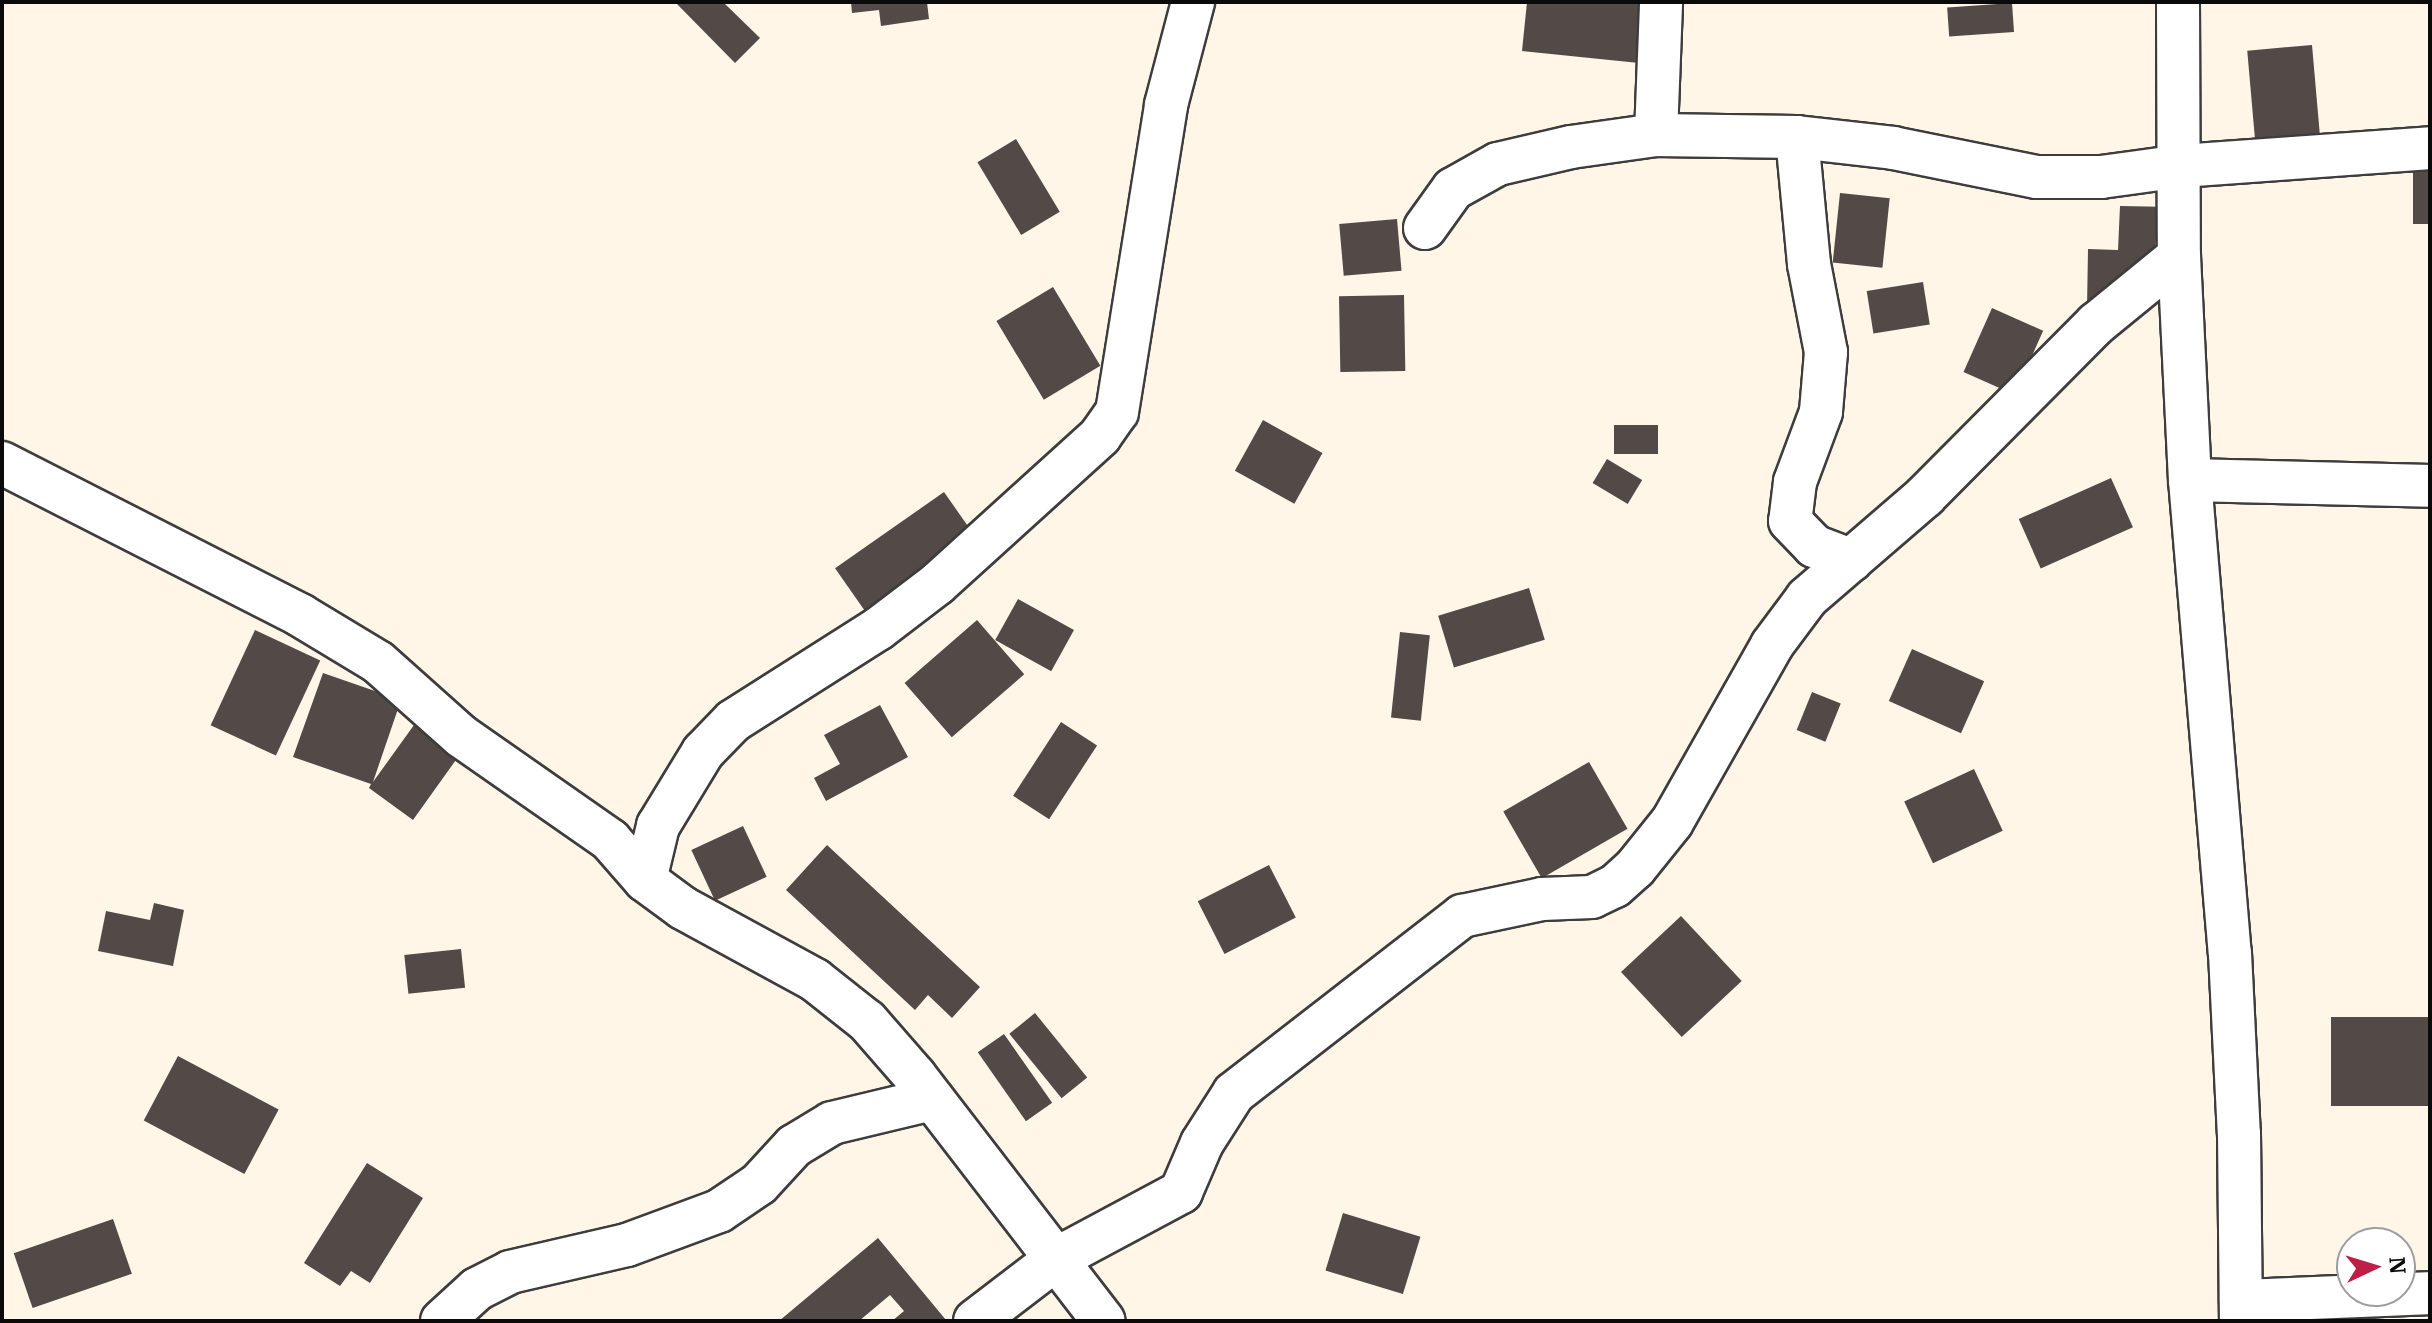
<!DOCTYPE html>
<style>
body{margin:0}
#map{position:relative;width:2432px;height:1323px;overflow:hidden;background:#fff6e8;font-family:"IBM Plex Serif",serif}
div>[style]{position:absolute}
.building>*{inset:0;background:#534947;transform-origin:0 0}
.roads{filter:drop-shadow(2px 0 #3d3d3d) drop-shadow(-2px 0 #3d3d3d) drop-shadow(0 2px #3d3d3d) drop-shadow(0 -2px #3d3d3d)}
.street>*{height:42px;margin:-21px;padding:0 21px;transform-origin:21px;border-radius:21px;background:#fff}
span{translate:-50% -50%;white-space:nowrap;text-align:center;line-height:1.15;-webkit-text-stroke:8px #fff;paint-order:stroke}
.frame{position:absolute;inset:0;border:4px solid #0a0a0a;pointer-events:none}
.north{position:absolute;left:2336px;top:1227px;width:80px;height:80px;box-sizing:border-box;background:#fff;border:2px solid #9d9d9d;border-radius:50%;rotate:86deg;font-size:22px;font-weight:700;line-height:32px;text-align:center;color:#0a0a0a}
.north::after{content:'';display:block;margin:auto;width:28px;height:36px;background:#be1f46;clip-path:polygon(50% 0,100% 100%,50% 72%,0 100%)}
</style>
<div id="map">
<div class="building">
<i style="clip-path:polygon(675px 2px,723px 2px,760px 38px,735px 63px)"></i>
<i style="clip-path:polygon(851px 2px,927px 2px,929px 19px,881px 26px,879px 10px,852px 13px)"></i>
<i style="clip-path:polygon(1527px 2px,1645px 2px,1639px 63px,1522px 51px)"></i>
<i style="left:2012px;top:3px;width:29px;height:65px;rotate:86deg"></i>
<i style="left:2312px;top:45px;width:101px;height:65px;rotate:85deg"></i>
<i style="left:1016px;top:139px;width:85px;height:45px;rotate:59deg"></i>
<i style="left:2430px;top:169px;width:55px;height:17px;rotate:90deg"></i>
<i style="left:1840px;top:193px;width:50px;height:70px;rotate:6deg"></i>
<i style="clip-path:polygon(2120px 206px,2173px 207px,2172px 238px,2156px 237px,2154px 284px,2087px 308px,2088px 249px,2118px 250px)"></i>
<i style="left:1397px;top:219px;width:52px;height:58px;rotate:85deg"></i>
<i style="left:1923px;top:282px;width:43px;height:57px;rotate:81deg"></i>
<i style="left:1053px;top:287px;width:92px;height:66px;rotate:59deg"></i>
<i style="left:1404px;top:295px;width:76px;height:65px;rotate:89deg"></i>
<i style="left:1992px;top:308px;width:56px;height:70px;rotate:24deg"></i>
<i style="left:1263px;top:420px;width:68px;height:58px;rotate:29deg"></i>
<i style="left:1614px;top:425px;width:44px;height:29px"></i>
<i style="left:1607px;top:459px;width:41px;height:28px;rotate:31deg"></i>
<i style="left:2111px;top:478px;width:54px;height:101px;rotate:66deg"></i>
<i style="left:944px;top:492px;width:78px;height:133px;rotate:55deg"></i>
<i style="left:1529px;top:588px;width:54px;height:95px;rotate:73deg"></i>
<i style="left:1018px;top:599px;width:64px;height:47px;rotate:29deg"></i>
<i style="left:977px;top:620px;width:72px;height:96px;rotate:49deg"></i>
<i style="left:255px;top:630px;width:72px;height:105px;rotate:25deg"></i>
<i style="left:1400px;top:632px;width:30px;height:86px;rotate:6deg"></i>
<i style="left:1912px;top:649px;width:79px;height:57px;rotate:24deg"></i>
<i style="clip-path:polygon(323px 673px,401px 700px,373px 782px,414px 725px,458px 757px,413px 820px,369px 788px,371px 784px,293px 757px)"></i>
<i style="left:1812px;top:692px;width:31px;height:41px;rotate:22deg"></i>
<i style="clip-path:polygon(880px 705px,908px 757px,826px 801px,814px 778px,840px 764px,824px 735px)"></i>
<i style="left:1061px;top:722px;width:43px;height:88px;rotate:33deg"></i>
<i style="left:1589px;top:762px;width:77px;height:99px;rotate:60deg"></i>
<i style="left:1974px;top:769px;width:68px;height:77px;rotate:65deg"></i>
<i style="left:743px;top:826px;width:56px;height:57px;rotate:65deg"></i>
<i style="clip-path:polygon(827px 845px,980px 987px,952px 1018px,928px 995px,915px 1010px,786px 890px)"></i>
<i style="left:1269px;top:865px;width:59px;height:80px;rotate:63deg"></i>
<i style="clip-path:polygon(154px 903px,184px 910px,173px 966px,98px 951px,106px 911px,150px 920px)"></i>
<i style="left:1681px;top:916px;width:89px;height:82px;rotate:47deg"></i>
<i style="left:461px;top:949px;width:39px;height:57px;rotate:84deg"></i>
<i style="left:1035px;top:1013px;width:83px;height:33px;rotate:51deg"></i>
<i style="left:2430px;top:1017px;width:89px;height:99px;rotate:90deg"></i>
<i style="left:1004px;top:1034px;width:84px;height:32px;rotate:55deg"></i>
<i style="left:178px;top:1056px;width:114px;height:73px;rotate:28deg"></i>
<i style="clip-path:polygon(367px 1163px,423px 1198px,370px 1283px,351px 1271px,340px 1286px,304px 1263px)"></i>
<i style="left:1343px;top:1213px;width:81px;height:60px;rotate:17deg"></i>
<i style="left:113px;top:1219px;width:58px;height:105px;rotate:71deg"></i>
<i style="clip-path:polygon(878px 1238px,946px 1320px,892px 1321px,904px 1311px,890px 1295px,859px 1321px,779px 1321px)"></i>
</div>
<div class="roads">
<div class="street">
<i style="left:2178px;top:2px;width:254px;rotate:89.8deg"></i>
<i style="left:2179px;top:256px;width:224px;rotate:87.2deg"></i>
<i style="left:2190px;top:480px;width:475px;rotate:85.2deg"></i>
<i style="left:2230px;top:953px;width:181px;rotate:87.2deg"></i>
<i style="left:2239px;top:1134px;width:187px;rotate:89.4deg"></i>
<i style="left:1656px;top:135px;width:133px;rotate:-87.8deg"></i>
<i style="left:1797px;top:137px;width:128px;rotate:84.6deg"></i>
<i style="left:1809px;top:264px;width:90px;rotate:79.1deg"></i>
<i style="left:1826px;top:352px;width:60px;rotate:94.8deg"></i>
<i style="left:1821px;top:412px;width:75px;rotate:110.4deg"></i>
<i style="left:1795px;top:482px;width:39px;rotate:97deg"></i>
<i style="left:1790px;top:521px;width:35px;rotate:46deg"></i>
<i style="left:1814px;top:546px;width:40px;rotate:21deg"></i>
<i style="left:1425px;top:228px;width:48px;rotate:-54.3deg"></i>
<i style="left:1453px;top:189px;width:51px;rotate:-29.1deg"></i>
<i style="left:1498px;top:164px;width:75px;rotate:-13.1deg"></i>
<i style="left:1571px;top:147px;width:86px;rotate:-8deg"></i>
<i style="left:1656px;top:135px;width:141px;rotate:0.8deg"></i>
<i style="left:1797px;top:137px;width:97px;rotate:6.5deg"></i>
<i style="left:1893px;top:148px;width:147px;rotate:11.4deg"></i>
<i style="left:2037px;top:177px;width:64px"></i>
<i style="left:2101px;top:177px;width:81px;rotate:-7.8deg"></i>
<i style="left:2181px;top:166px;width:250px;rotate:-4.1deg"></i>
<i style="left:2px;top:463px;width:335px;rotate:27deg"></i>
<i style="left:300px;top:615px;width:91px;rotate:31.1deg"></i>
<i style="left:378px;top:662px;width:111px;rotate:41.7deg"></i>
<i style="left:461px;top:736px;width:182px;rotate:34.9deg"></i>
<i style="left:610px;top:840px;width:53px;rotate:48.8deg"></i>
<i style="left:645px;top:880px;width:47px;rotate:36.4deg"></i>
<i style="left:683px;top:908px;width:150px;rotate:28.6deg"></i>
<i style="left:815px;top:980px;width:66px;rotate:38.3deg"></i>
<i style="left:867px;top:1021px;width:73px;rotate:48.9deg"></i>
<i style="left:915px;top:1076px;width:309px;rotate:52.4deg"></i>
<i style="left:2190px;top:480px;width:240px;rotate:1.4deg"></i>
<i style="left:645px;top:880px;width:56px;rotate:-76.5deg"></i>
<i style="left:658px;top:826px;width:87px;rotate:-58.7deg"></i>
<i style="left:703px;top:752px;width:43px;rotate:-45.9deg"></i>
<i style="left:733px;top:721px;width:172px;rotate:-32.4deg"></i>
<i style="left:878px;top:629px;width:74px;rotate:-37.3deg"></i>
<i style="left:937px;top:584px;width:220px;rotate:-42.2deg"></i>
<i style="left:1100px;top:436px;width:29px;rotate:-55deg"></i>
<i style="left:1117px;top:412px;width:311px;rotate:-80.9deg"></i>
<i style="left:1166px;top:105px;width:106px;rotate:-75.3deg"></i>
<i style="left:2241px;top:1301px;width:189px;rotate:-2.4deg"></i>
<i style="left:442px;top:1321px;width:47px;rotate:-42.4deg"></i>
<i style="left:477px;top:1289px;width:37px;rotate:-27deg"></i>
<i style="left:510px;top:1272px;width:120px;rotate:-13deg"></i>
<i style="left:627px;top:1245px;width:98px;rotate:-20.3deg"></i>
<i style="left:719px;top:1211px;width:48px;rotate:-34deg"></i>
<i style="left:759px;top:1184px;width:52px;rotate:-47.4deg"></i>
<i style="left:794px;top:1146px;width:44px;rotate:-31.2deg"></i>
<i style="left:832px;top:1123px;width:103px;rotate:-13.5deg"></i>
<i style="left:975px;top:1321px;width:102px;rotate:-37.4deg"></i>
<i style="left:1056px;top:1259px;width:142px;rotate:-28.2deg"></i>
<i style="left:1181px;top:1192px;width:53px;rotate:-66.8deg"></i>
<i style="left:1202px;top:1143px;width:59px;rotate:-57.4deg"></i>
<i style="left:1234px;top:1093px;width:289px;rotate:-37.8deg"></i>
<i style="left:1462px;top:916px;width:82px;rotate:-12deg"></i>
<i style="left:1542px;top:899px;width:50px;rotate:-2.3deg"></i>
<i style="left:1592px;top:897px;width:25px;rotate:-26deg"></i>
<i style="left:1615px;top:886px;width:27px;rotate:-42deg"></i>
<i style="left:1635px;top:868px;width:59px;rotate:-51.2deg"></i>
<i style="left:1672px;top:822px;width:203px;rotate:-60.5deg"></i>
<i style="left:1772px;top:645px;width:59px;rotate:-53.3deg"></i>
<i style="left:1807px;top:598px;width:156px;rotate:-40.8deg"></i>
<i style="left:1925px;top:496px;width:243px;rotate:-45.2deg"></i>
<i style="left:2096px;top:324px;width:107px;rotate:-39.3deg"></i>
</div>
</div>
<div class="frame"></div>
<div class="north">N</div>
</div>
